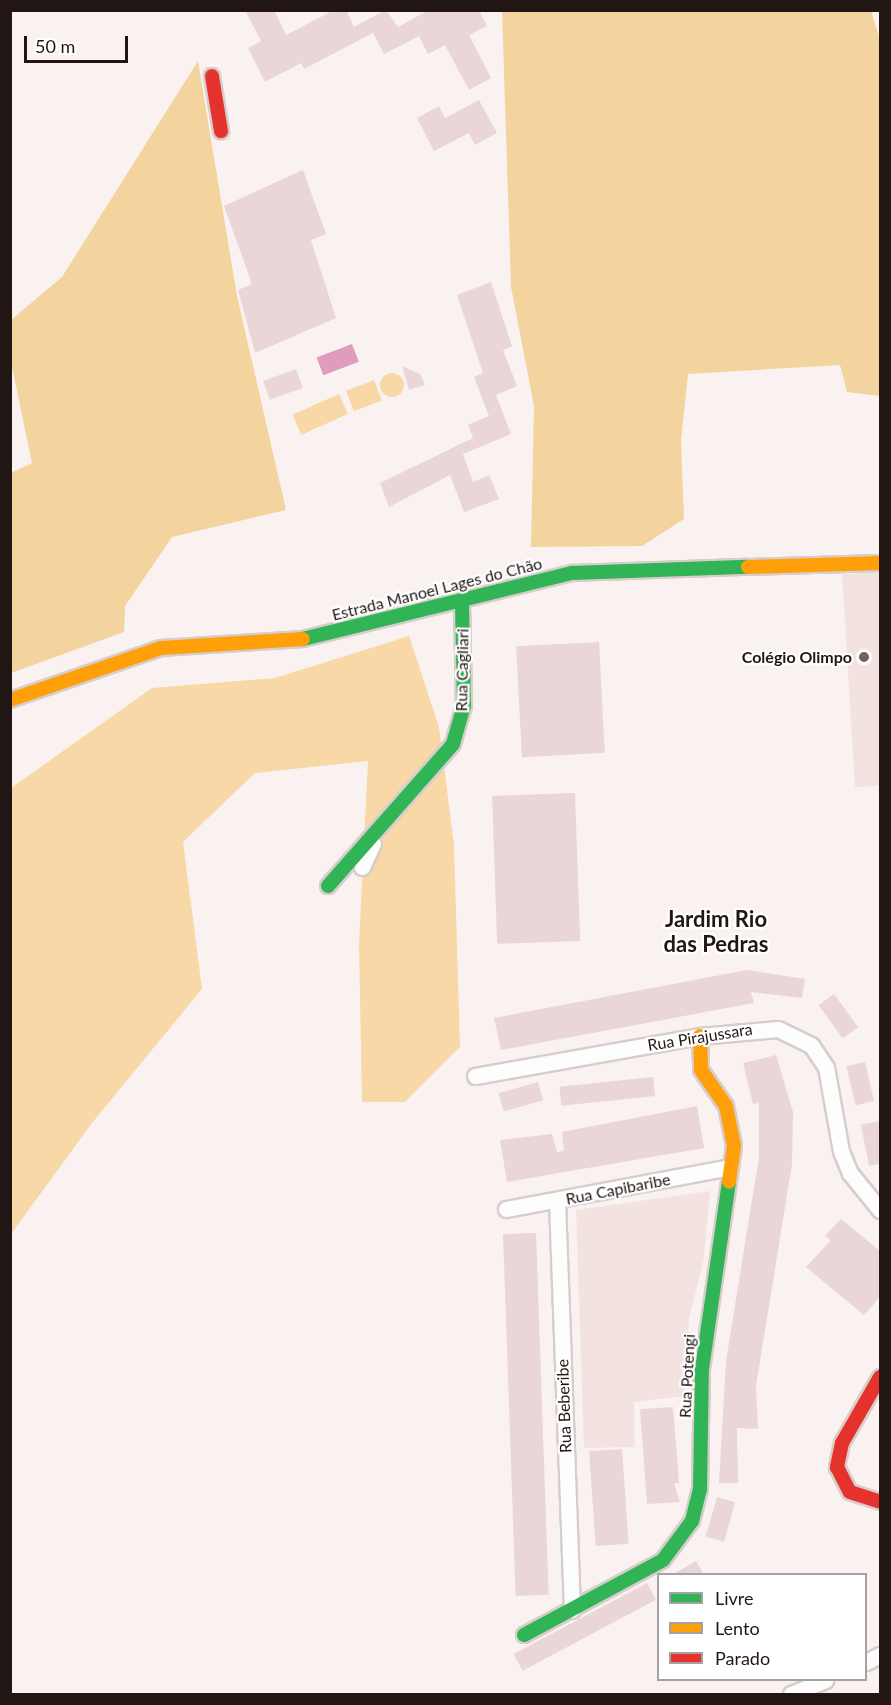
<!DOCTYPE html>
<meta charset="utf-8">
<style>
body{margin:0}
#map{position:relative;width:891px;height:1705px;overflow:hidden;background:#faf2f0;font-family:Lato,sans-serif}
div>[style]{position:absolute}
.built>*{inset:0;background:#f3e3e0}
.green>*{inset:0;background:#f8d8a6;transform-origin:0 0}
.round{border-radius:50%}
.forest>*{inset:0;background:#f3d39e}
.water>*{inset:0;background:#df9cbc;transform-origin:0 0}
.building>*{inset:0;background:#ead6d7;transform-origin:0 0}
.roads{filter:drop-shadow(2px 0 #d7cecc) drop-shadow(-2px 0 #d7cecc) drop-shadow(0 2px #d7cecc) drop-shadow(0 -2px #d7cecc)}
.street>*{height:15px;margin:-7.5px;padding:0 7.5px;transform-origin:7.5px;border-radius:7.5px;background:#fefdfd}
.fast>*{height:14px;margin:-7px;padding:0 7px;transform-origin:7px;border-radius:7px;background:#30b455}
.slow>*{height:14px;margin:-7px;padding:0 7px;transform-origin:7px;border-radius:7px;background:#ff9f0a}
.jam>*{height:14px;margin:-7px;padding:0 7px;transform-origin:7px;border-radius:7px;background:#e5322d}
.dots>*{width:16px;height:16px;translate:-50% -50%;box-sizing:border-box;border:3px solid #fff;border-radius:50%}
span{translate:-50% -50%;white-space:nowrap;text-align:center;line-height:1.15;-webkit-text-stroke:4.5px #fff;paint-order:stroke}
.street-label{font-size:16px;color:#211614}
.poi-label{font-size:16px;color:#211614;font-weight:700}
.right{translate:-100% -50%;text-align:right}
.district-label{font-size:22px;color:#211614;font-weight:700}
.frame{position:absolute;inset:0;border:12px solid #211614;pointer-events:none}
.legend{position:absolute;left:657px;top:1573px;width:210px;height:108px;box-sizing:border-box;background:#fff;border:2px solid #a6a2a1;margin:0;padding:8px 10px;list-style:none;font-size:18px;color:#211614}
.legend li{display:flex;align-items:center;gap:12px;height:30px}
.legend b{width:30px;border:2px solid #a6a2a1}
.scale{position:absolute;left:24px;top:36px;width:104px;height:27px;box-sizing:border-box;border:3px solid #211614;border-top:0;padding-left:8px;font-size:18px;line-height:21px;white-space:nowrap;color:#211614;-webkit-text-stroke:4px #fff;paint-order:stroke}
</style>
<div id="map">
<div class="built">
<i style="clip-path:polygon(880px 572px,880px 786px,855px 787px,842px 574px)"></i>
<i style="clip-path:polygon(710px 1191px,704px 1258px,689px 1318px,684px 1396px,634px 1402px,635px 1447px,584px 1448px,576px 1210px)"></i>
</div>
<div class="green">
<i class="round" style="left:380px;top:373px;width:24px;height:24px"></i>
<i style="left:374px;top:380px;width:22px;height:30px;rotate:69deg"></i>
<i style="left:339px;top:394px;width:22px;height:51px;rotate:66deg"></i>
<i style="clip-path:polygon(409px 636px,439px 727px,454px 845px,460px 1047px,405px 1102px,362px 1102px,359px 943px,368px 761px,255px 773px,183px 842px,202px 989px,92px 1123px,11px 1234px,11px 788px,152px 688px,275px 678px)"></i>
</div>
<div class="forest">
<i style="clip-path:polygon(502px 11px,871px 11px,880px 40px,880px 396px,847px 392px,840px 365px,688px 374px,681px 441px,684px 519px,642px 546px,531px 547px,534px 406px,511px 287px)"></i>
<i style="clip-path:polygon(198px 61px,237px 296px,286px 510px,172px 537px,125px 606px,124px 632px,11px 673px,11px 473px,32px 463px,11px 362px,11px 320px,62px 277px)"></i>
</div>
<div class="water">
<i style="left:352px;top:344px;width:19px;height:38px;rotate:69deg"></i>
</div>
<div class="building">
<i style="clip-path:polygon(245px 10px,274px 10px,286px 35px,334px 10px,346px 10px,354px 27px,386px 10px,398px 27px,429px 10px,479px 10px,487px 26px,469px 35px,491px 78px,469px 90px,445px 45px,428px 54px,419px 36px,384px 54px,373px 33px,304px 69px,301px 63px,265px 82px,248px 48px,261px 41px)"></i>
<i style="clip-path:polygon(479px 100px,497px 133px,475px 145px,469px 133px,434px 151px,417px 118px,439px 106px,445px 118px)"></i>
<i style="clip-path:polygon(303px 170px,326px 234px,311px 240px,336px 318px,255px 353px,238px 290px,252px 284px,224px 206px)"></i>
<i style="clip-path:polygon(491px 282px,512px 346px,503px 350px,517px 386px,496px 395px,511px 434px,463px 454px,473px 482px,489px 475px,499px 499px,464px 512px,450px 475px,389px 507px,380px 483px,473px 438px,468px 425px,489px 416px,474px 377px,483px 373px,457px 295px)"></i>
<i style="clip-path:polygon(402px 366px,420px 374px,425px 385px,409px 390px)"></i>
<i style="left:296px;top:369px;width:20px;height:35px;rotate:70deg"></i>
<i style="left:599px;top:642px;width:111px;height:83px;rotate:87deg"></i>
<i style="left:575px;top:793px;width:148px;height:83px;rotate:88deg"></i>
<i style="clip-path:polygon(747px 970px,805px 979px,802px 998px,751px 992px,754px 1003px,501px 1050px,494px 1018px)"></i>
<i style="left:834px;top:994px;width:41px;height:19px;rotate:54deg"></i>
<i style="clip-path:polygon(776px 1055px,793px 1112px,792px 1164px,756px 1386px,758px 1429px,737px 1428px,738px 1483px,719px 1483px,726px 1361px,759px 1157px,759px 1103px,753px 1104px,743px 1063px)"></i>
<i style="left:865px;top:1062px;width:40px;height:19px;rotate:77deg"></i>
<i style="left:653px;top:1077px;width:19px;height:94px;rotate:84deg"></i>
<i style="left:538px;top:1082px;width:19px;height:41px;rotate:74deg"></i>
<i style="clip-path:polygon(697px 1106px,704px 1148px,507px 1182px,500px 1140px,552px 1134px,557px 1152px,564px 1151px,562px 1132px)"></i>
<i style="clip-path:polygon(880px 1121px,880px 1164px,869px 1166px,861px 1125px)"></i>
<i style="clip-path:polygon(841px 1219px,880px 1251px,880px 1297px,864px 1315px,806px 1267px,831px 1240px,825px 1236px)"></i>
<i style="left:536px;top:1233px;width:362px;height:33px;rotate:88deg"></i>
<i style="clip-path:polygon(673px 1407px,679px 1483px,674px 1483px,680px 1502px,647px 1504px,640px 1409px)"></i>
<i style="left:622px;top:1449px;width:95px;height:33px;rotate:86deg"></i>
<i style="left:717px;top:1497px;width:19px;height:41px;rotate:16deg"></i>
<i style="clip-path:polygon(696px 1561px,704px 1575px,672px 1575px)"></i>
<i style="left:647px;top:1583px;width:19px;height:151px;rotate:62deg"></i>
</div>
<div class="roads">
<div class="street">
<i style="left:362px;top:867px;width:26px;rotate:-65deg"></i>
<i style="left:475px;top:1076px;width:229px;rotate:-10.1deg"></i>
<i style="left:700px;top:1036px;width:78px;rotate:-5.1deg"></i>
<i style="left:778px;top:1029px;width:37px;rotate:26deg"></i>
<i style="left:811px;top:1045px;width:27px;rotate:56deg"></i>
<i style="left:826px;top:1067px;width:85px;rotate:79.9deg"></i>
<i style="left:841px;top:1151px;width:24px;rotate:68deg"></i>
<i style="left:850px;top:1173px;width:48px;rotate:51deg"></i>
<i style="left:557px;top:1201px;width:409px;rotate:87.9deg"></i>
<i style="left:506px;top:1209px;width:228px;rotate:-10.6deg"></i>
<i style="left:866px;top:1662px;width:16px;rotate:-27deg"></i>
<i style="left:791px;top:1694px;width:37px;rotate:-22deg"></i>
</div>
<div class="fast">
<i style="left:303px;top:639px;width:277px;rotate:-13.8deg"></i>
<i style="left:572px;top:573px;width:176px;rotate:-2deg"></i>
<i style="left:328px;top:886px;width:189px;rotate:-48.6deg"></i>
<i style="left:453px;top:744px;width:40px;rotate:-74deg"></i>
<i style="left:464px;top:706px;width:104px;rotate:-91.1deg"></i>
<i style="left:524px;top:1635px;width:158px;rotate:-28.3deg"></i>
<i style="left:663px;top:1560px;width:49px;rotate:-53.4deg"></i>
<i style="left:692px;top:1521px;width:32px;rotate:-76deg"></i>
<i style="left:700px;top:1490px;width:121px;rotate:-89.1deg"></i>
<i style="left:702px;top:1369px;width:189px;rotate:-81.8deg"></i>
</div>
<div class="slow">
<i style="left:748px;top:567px;width:132px;rotate:-1.7deg"></i>
<i style="left:10px;top:700px;width:160px;rotate:-19deg"></i>
<i style="left:161px;top:648px;width:142px;rotate:-3.6deg"></i>
<i style="left:700px;top:1036px;width:34px;rotate:88deg"></i>
<i style="left:701px;top:1070px;width:44px;rotate:55.2deg"></i>
<i style="left:726px;top:1106px;width:41px;rotate:78.7deg"></i>
<i style="left:734px;top:1146px;width:36px;rotate:98deg"></i>
</div>
<div class="jam">
<i style="left:212px;top:76px;width:56px;rotate:80.7deg"></i>
<i style="left:880px;top:1377px;width:76px;rotate:119.9deg"></i>
<i style="left:842px;top:1443px;width:25px;rotate:102deg"></i>
<i style="left:837px;top:1467px;width:28px;rotate:63deg"></i>
<i style="left:850px;top:1492px;width:32px;rotate:18deg"></i>
</div>
</div>
<div class="dots">
<i style="left:864px;top:657px;background:#6d6361"></i>
</div>
<div class="street-label">
<span style="left:437px;top:589px;rotate:-14deg">Estrada Manoel Lages do Chão</span>
<span style="left:462px;top:670px;rotate:-89deg">Rua Cagliari</span>
<span style="left:700px;top:1037px;rotate:-9deg">Rua Pirajussara</span>
<span style="left:618px;top:1189px;rotate:-11deg">Rua Capibaribe</span>
<span style="left:687px;top:1376px;rotate:-87deg">Rua Potengi</span>
<span style="left:564px;top:1406px;rotate:-92deg">Rua Beberibe</span>
</div>
<div class="poi-label">
<span class="right" style="left:852px;top:657px">Colégio Olimpo</span>
</div>
<div class="district-label">
<span style="left:716px;top:931px">Jardim Rio<br>das Pedras</span>
</div>
<div class="frame"></div>
<ul class="legend">
<li><b style="height:8px;background:#30b455"></b>Livre</li>
<li><b style="height:8px;background:#ff9f0a"></b>Lento</li>
<li><b style="height:8px;background:#e5322d"></b>Parado</li>
</ul>
<div class="scale">50 m</div>
</div>
